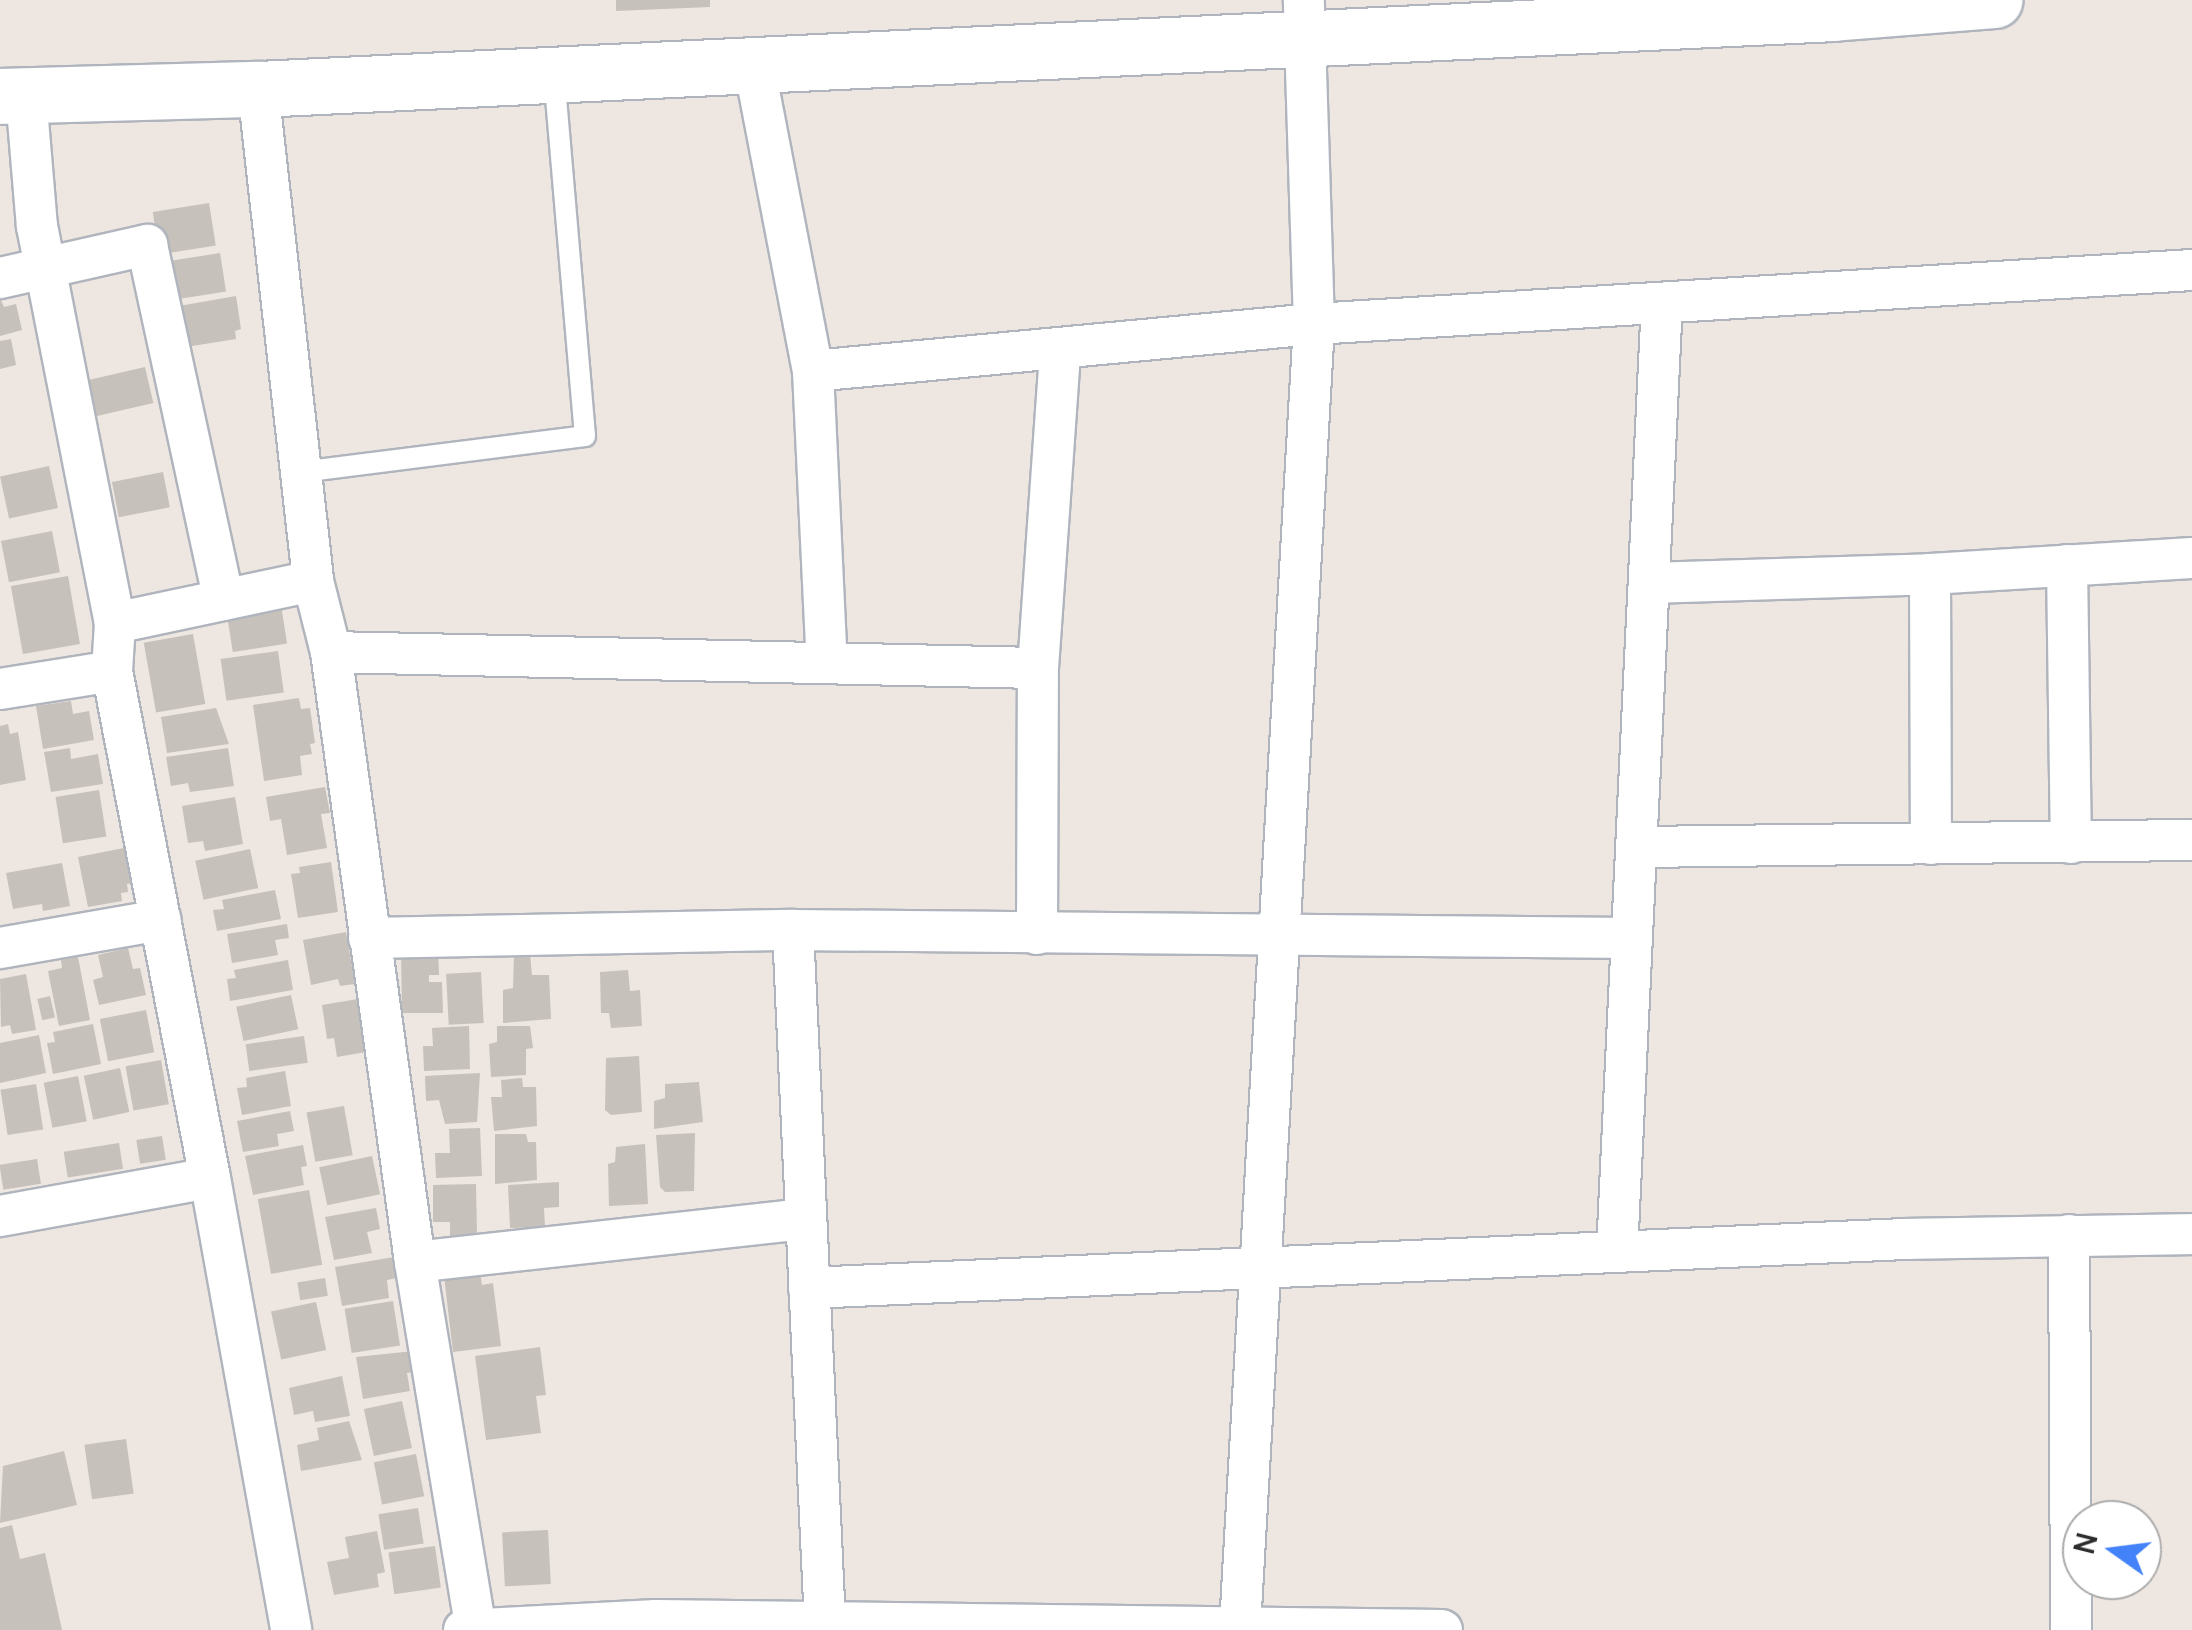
<!DOCTYPE html>
<style>
body{margin:0}
#map{position:relative;width:2192px;height:1630px;overflow:hidden;background:#eee6e0;font-family:Manrope,sans-serif}
div>[style]{position:absolute}
.building>*{inset:0;background:#c7c1bb;transform-origin:0 0}
.roads{filter:drop-shadow(2px 0 #b0b5bd) drop-shadow(-2px 0 #b0b5bd) drop-shadow(0 2px #b0b5bd) drop-shadow(0 -2px #b0b5bd)}
.lane>*{height:20px;margin:-10px;padding:0 10px;transform-origin:10px;border-radius:10px;background:#fff}
.street>*{height:40px;margin:-20px;padding:0 20px;transform-origin:20px;border-radius:20px;background:#fff}
.secondary>*{height:55px;margin:-27.5px;padding:0 27.5px;transform-origin:27.5px;border-radius:27.5px;background:#fff}
span{translate:-50% -50%;white-space:nowrap;text-align:center;line-height:1.15;-webkit-text-stroke:9px #fff;paint-order:stroke}
.north{position:absolute;left:2062px;top:1500px;width:100px;height:100px;box-sizing:border-box;background:#fff;border:2px solid #ababab;border-radius:50%;rotate:284deg;font-size:28px;font-weight:700;line-height:40px;text-align:center;color:#2d2d2d}
.north::after{content:'';display:block;margin:auto;width:35px;height:45px;background:#4382f9;clip-path:polygon(50% 0,100% 100%,50% 72%,0 100%)}
</style>
<div id="map">
<div class="building">
<i style="clip-path:polygon(616px 0,710px 0,710px 7px,616px 11px)"></i>
<i style="left:209px;top:203px;width:43px;height:57px;rotate:81deg"></i>
<i style="left:220px;top:253px;width:39px;height:56px;rotate:81deg"></i>
<i style="clip-path:polygon(236px 296px,241px 329px,235px 331px,236px 339px,186px 347px,179px 306px)"></i>
<i style="clip-path:polygon(0 298px,4px 307px,16px 304px,22px 330px,0 336px)"></i>
<i style="clip-path:polygon(11px 339px,16px 365px,0 369px,0 341px)"></i>
<i style="left:145px;top:367px;width:37px;height:60px;rotate:77deg"></i>
<i style="left:49px;top:466px;width:43px;height:50px;rotate:78deg"></i>
<i style="left:163px;top:472px;width:36px;height:52px;rotate:79deg"></i>
<i style="left:52px;top:531px;width:42px;height:52px;rotate:79deg"></i>
<i style="left:68px;top:576px;width:69px;height:58px;rotate:80deg"></i>
<i style="left:281px;top:605px;width:39px;height:55px;rotate:81deg"></i>
<i style="left:193px;top:634px;width:71px;height:50px;rotate:80deg"></i>
<i style="left:278px;top:651px;width:42px;height:58px;rotate:82deg"></i>
<i style="clip-path:polygon(299px 698px,301px 709px,310px 708px,315px 743px,310px 744px,312px 754px,300px 756px,302px 775px,264px 781px,253px 705px)"></i>
<i style="clip-path:polygon(71px 701px,73px 714px,89px 711px,94px 740px,43px 749px,36px 706px)"></i>
<i style="clip-path:polygon(216px 708px,229px 744px,167px 753px,161px 717px)"></i>
<i style="clip-path:polygon(8px 724px,10px 734px,18px 732px,26px 780px,0 785px,0 726px)"></i>
<i style="clip-path:polygon(70px 748px,71px 759px,98px 754px,103px 784px,51px 792px,44px 752px)"></i>
<i style="clip-path:polygon(228px 748px,234px 786px,190px 792px,188px 783px,171px 786px,166px 757px)"></i>
<i style="clip-path:polygon(325px 787px,330px 813px,321px 814px,327px 848px,287px 855px,281px 819px,270px 821px,266px 797px)"></i>
<i style="left:99px;top:790px;width:47px;height:44px;rotate:81deg"></i>
<i style="clip-path:polygon(235px 797px,243px 844px,205px 851px,203px 841px,188px 843px,182px 806px)"></i>
<i style="clip-path:polygon(124px 848px,132px 883px,127px 884px,128px 892px,121px 893px,122px 901px,88px 907px,78px 857px)"></i>
<i style="left:250px;top:849px;width:40px;height:56px;rotate:78deg"></i>
<i style="clip-path:polygon(331px 862px,338px 912px,298px 918px,291px 874px,300px 873px,299px 867px)"></i>
<i style="clip-path:polygon(62px 863px,70px 906px,43px 911px,42px 904px,13px 909px,6px 873px)"></i>
<i style="clip-path:polygon(275px 890px,281px 919px,217px 931px,213px 910px,224px 909px,222px 900px)"></i>
<i style="clip-path:polygon(287px 924px,289px 938px,275px 940px,278px 955px,232px 963px,227px 934px)"></i>
<i style="clip-path:polygon(346px 932px,355px 984px,340px 986px,338px 979px,311px 985px,303px 940px)"></i>
<i style="clip-path:polygon(128px 948px,133px 969px,140px 968px,146px 995px,99px 1005px,93px 980px,103px 977px,98px 955px)"></i>
<i style="clip-path:polygon(401px 950px,438px 950px,439px 975px,429px 975px,429px 982px,442px 982px,443px 1013px,402px 1013px)"></i>
<i style="clip-path:polygon(530px 954px,532px 975px,549px 975px,551px 1019px,503px 1023px,503px 990px,513px 988px,514px 956px)"></i>
<i style="clip-path:polygon(78px 957px,90px 1020px,59px 1026px,48px 971px,62px 968px,61px 960px)"></i>
<i style="clip-path:polygon(288px 960px,293px 990px,230px 1001px,227px 979px,236px 978px,234px 970px)"></i>
<i style="clip-path:polygon(628px 970px,630px 991px,640px 990px,642px 1026px,611px 1028px,609px 1013px,601px 1013px,600px 972px)"></i>
<i style="left:481px;top:972px;width:51px;height:35px;rotate:87deg"></i>
<i style="clip-path:polygon(26px 974px,36px 1030px,12px 1034px,10px 1025px,1px 1027px,0 979px)"></i>
<i style="left:291px;top:995px;width:35px;height:56px;rotate:78deg"></i>
<i style="left:50px;top:996px;width:22px;height:13px;rotate:77deg"></i>
<i style="clip-path:polygon(358px 999px,366px 1052px,337px 1057px,334px 1038px,327px 1039px,322px 1005px)"></i>
<i style="left:146px;top:1010px;width:43px;height:47px;rotate:79deg"></i>
<i style="clip-path:polygon(93px 1024px,101px 1064px,53px 1074px,47px 1043px,55px 1042px,53px 1032px)"></i>
<i style="clip-path:polygon(469px 1026px,470px 1069px,424px 1071px,423px 1046px,433px 1046px,432px 1028px)"></i>
<i style="clip-path:polygon(497px 1026px,530px 1026px,533px 1048px,526px 1049px,526px 1075px,491px 1077px,489px 1044px,497px 1042px)"></i>
<i style="clip-path:polygon(39px 1035px,46px 1073px,0 1083px,0 1043px)"></i>
<i style="left:304px;top:1036px;width:27px;height:59px;rotate:82deg"></i>
<i style="clip-path:polygon(639px 1056px,642px 1112px,611px 1115px,605px 1110px,606px 1058px)"></i>
<i style="left:161px;top:1060px;width:45px;height:36px;rotate:80deg"></i>
<i style="left:120px;top:1068px;width:45px;height:37px;rotate:78deg"></i>
<i style="clip-path:polygon(285px 1071px,291px 1106px,242px 1115px,237px 1088px,247px 1087px,246px 1078px)"></i>
<i style="clip-path:polygon(480px 1073px,477px 1122px,445px 1124px,439px 1100px,426px 1101px,425px 1076px)"></i>
<i style="left:78px;top:1076px;width:46px;height:35px;rotate:79deg"></i>
<i style="clip-path:polygon(522px 1078px,523px 1087px,536px 1087px,537px 1126px,494px 1131px,491px 1097px,502px 1097px,501px 1080px)"></i>
<i style="clip-path:polygon(699px 1082px,703px 1122px,654px 1129px,654px 1101px,665px 1098px,665px 1084px)"></i>
<i style="left:36px;top:1084px;width:46px;height:36px;rotate:81deg"></i>
<i style="left:344px;top:1106px;width:50px;height:38px;rotate:80deg"></i>
<i style="clip-path:polygon(290px 1111px,294px 1131px,277px 1134px,279px 1146px,243px 1152px,237px 1121px)"></i>
<i style="clip-path:polygon(480px 1128px,482px 1176px,436px 1178px,435px 1153px,450px 1153px,449px 1129px)"></i>
<i style="clip-path:polygon(695px 1133px,694px 1191px,665px 1192px,660px 1187px,656px 1135px)"></i>
<i style="clip-path:polygon(495px 1134px,526px 1134px,528px 1142px,536px 1142px,537px 1180px,495px 1184px)"></i>
<i style="left:162px;top:1136px;width:24px;height:26px;rotate:81deg"></i>
<i style="left:119px;top:1143px;width:26px;height:56px;rotate:81deg"></i>
<i style="clip-path:polygon(645px 1144px,648px 1204px,609px 1206px,608px 1164px,615px 1162px,616px 1147px)"></i>
<i style="clip-path:polygon(303px 1145px,307px 1166px,301px 1167px,304px 1185px,253px 1195px,245px 1156px)"></i>
<i style="left:372px;top:1156px;width:39px;height:54px;rotate:78deg"></i>
<i style="left:37px;top:1159px;width:25px;height:38px;rotate:81deg"></i>
<i style="clip-path:polygon(559px 1182px,559px 1207px,544px 1208px,545px 1227px,510px 1228px,508px 1185px)"></i>
<i style="clip-path:polygon(476px 1184px,477px 1235px,450px 1236px,450px 1222px,433px 1222px,433px 1185px)"></i>
<i style="left:309px;top:1190px;width:76px;height:52px;rotate:80deg"></i>
<i style="clip-path:polygon(376px 1208px,380px 1229px,367px 1232px,372px 1253px,334px 1260px,325px 1217px)"></i>
<i style="clip-path:polygon(394px 1257px,397px 1278px,387px 1280px,389px 1298px,342px 1306px,335px 1267px)"></i>
<i style="clip-path:polygon(480px 1272px,482px 1285px,493px 1283px,501px 1346px,453px 1352px,444px 1276px)"></i>
<i style="left:325px;top:1278px;width:18px;height:28px;rotate:81deg"></i>
<i style="left:393px;top:1301px;width:45px;height:49px;rotate:81deg"></i>
<i style="left:316px;top:1302px;width:49px;height:46px;rotate:78deg"></i>
<i style="clip-path:polygon(540px 1347px,546px 1395px,536px 1396px,541px 1433px,486px 1440px,475px 1356px)"></i>
<i style="clip-path:polygon(414px 1351px,417px 1371px,407px 1373px,410px 1391px,363px 1399px,356px 1357px)"></i>
<i style="clip-path:polygon(342px 1376px,350px 1416px,315px 1422px,313px 1411px,294px 1415px,289px 1388px)"></i>
<i style="left:402px;top:1401px;width:48px;height:39px;rotate:78deg"></i>
<i style="clip-path:polygon(349px 1421px,362px 1460px,301px 1471px,297px 1445px,319px 1440px,317px 1428px)"></i>
<i style="left:126px;top:1439px;width:55px;height:42px;rotate:82deg"></i>
<i style="clip-path:polygon(64px 1451px,77px 1505px,0 1523px,3px 1466px)"></i>
<i style="left:416px;top:1454px;width:43px;height:43px;rotate:79deg"></i>
<i style="left:418px;top:1508px;width:36px;height:40px;rotate:81deg"></i>
<i style="clip-path:polygon(12px 1525px,20px 1559px,45px 1553px,62px 1630px,0 1630px,0 1528px)"></i>
<i style="left:548px;top:1530px;width:54px;height:46px;rotate:87deg"></i>
<i style="clip-path:polygon(377px 1531px,385px 1572px,377px 1574px,379px 1587px,334px 1595px,327px 1562px,349px 1558px,345px 1537px)"></i>
<i style="left:435px;top:1546px;width:42px;height:47px;rotate:82deg"></i>
</div>
<div class="roads">
<div class="lane">
<i style="left:301px;top:472px;width:286px;rotate:-7.2deg"></i>
<i style="left:585px;top:436px;width:361px;rotate:-94.9deg"></i>
</div>
<div class="street">
<i style="left:754px;top:65px;width:312px;rotate:79.1deg"></i>
<i style="left:813px;top:371px;width:292px;rotate:87.3deg"></i>
<i style="left:258px;top:89px;width:495px;rotate:83.6deg"></i>
<i style="left:313px;top:581px;width:73px;rotate:75.8deg"></i>
<i style="left:331px;top:652px;width:616px;rotate:82.16deg"></i>
<i style="left:415px;top:1262px;width:372px;rotate:80.6deg"></i>
<i style="left:26px;top:96px;width:130px;rotate:85.2deg"></i>
<i style="left:37px;top:226px;width:405px;rotate:78.9deg"></i>
<i style="left:0;top:278px;width:151px;rotate:-12.7deg"></i>
<i style="left:147px;top:245px;width:363px;rotate:77.8deg"></i>
<i style="left:813px;top:371px;width:503px;rotate:-5.36deg"></i>
<i style="left:1314px;top:324px;width:880px;rotate:-3.52deg"></i>
<i style="left:2067px;top:565px;width:278px;rotate:89.2deg"></i>
<i style="left:1930px;top:574px;width:270px;rotate:89.8deg"></i>
<i style="left:1650px;top:583px;width:280px;rotate:-1.8deg"></i>
<i style="left:1930px;top:574px;width:262px;rotate:-3.5deg"></i>
<i style="left:331px;top:652px;width:707px;rotate:1.3deg"></i>
<i style="left:0;top:689px;width:113px;rotate:-9.1deg"></i>
<i style="left:112px;top:671px;width:48px;rotate:-86.4deg"></i>
<i style="left:115px;top:623px;width:202px;rotate:-12deg"></i>
<i style="left:1639px;top:847px;width:553px;rotate:-0.73deg"></i>
<i style="left:793px;top:930px;width:695px;rotate:87.36deg"></i>
<i style="left:1037px;top:934px;width:266px;rotate:-89.8deg"></i>
<i style="left:1038px;top:668px;width:318px;rotate:-86deg"></i>
<i style="left:369px;top:938px;width:424px;rotate:-1.1deg"></i>
<i style="left:793px;top:930px;width:839px;rotate:0.55deg"></i>
<i style="left:0;top:948px;width:163px;rotate:-9.9deg"></i>
<i style="left:210px;top:1178px;width:459px;rotate:79.8deg"></i>
<i style="left:0;top:1216px;width:213px;rotate:-10.3deg"></i>
<i style="left:210px;top:1178px;width:516px;rotate:-100.94deg"></i>
<i style="left:2069px;top:1235px;width:395px;rotate:89.7deg"></i>
<i style="left:1617px;top:1252px;width:950px;rotate:-87.29deg"></i>
<i style="left:415px;top:1262px;width:393px;rotate:-6.3deg"></i>
<i style="left:809px;top:1288px;width:1099px;rotate:-2.56deg"></i>
<i style="left:1907px;top:1239px;width:285px;rotate:-1deg"></i>
<i style="left:1240px;top:1627px;width:1305px;rotate:-86.75deg"></i>
<i style="left:1314px;top:324px;width:324px;rotate:-91.8deg"></i>
<i style="left:464px;top:1630px;width:192px;rotate:-3deg"></i>
<i style="left:656px;top:1620px;width:786px;rotate:0.73deg"></i>
</div>
<div class="secondary">
<i style="left:0;top:96px;width:258px;rotate:-1.6deg"></i>
<i style="left:258px;top:89px;width:1576px;rotate:-2.76deg"></i>
<i style="left:1832px;top:13px;width:163px;rotate:-4.6deg"></i>
</div>
</div>
<div class="north">N</div>
</div>
